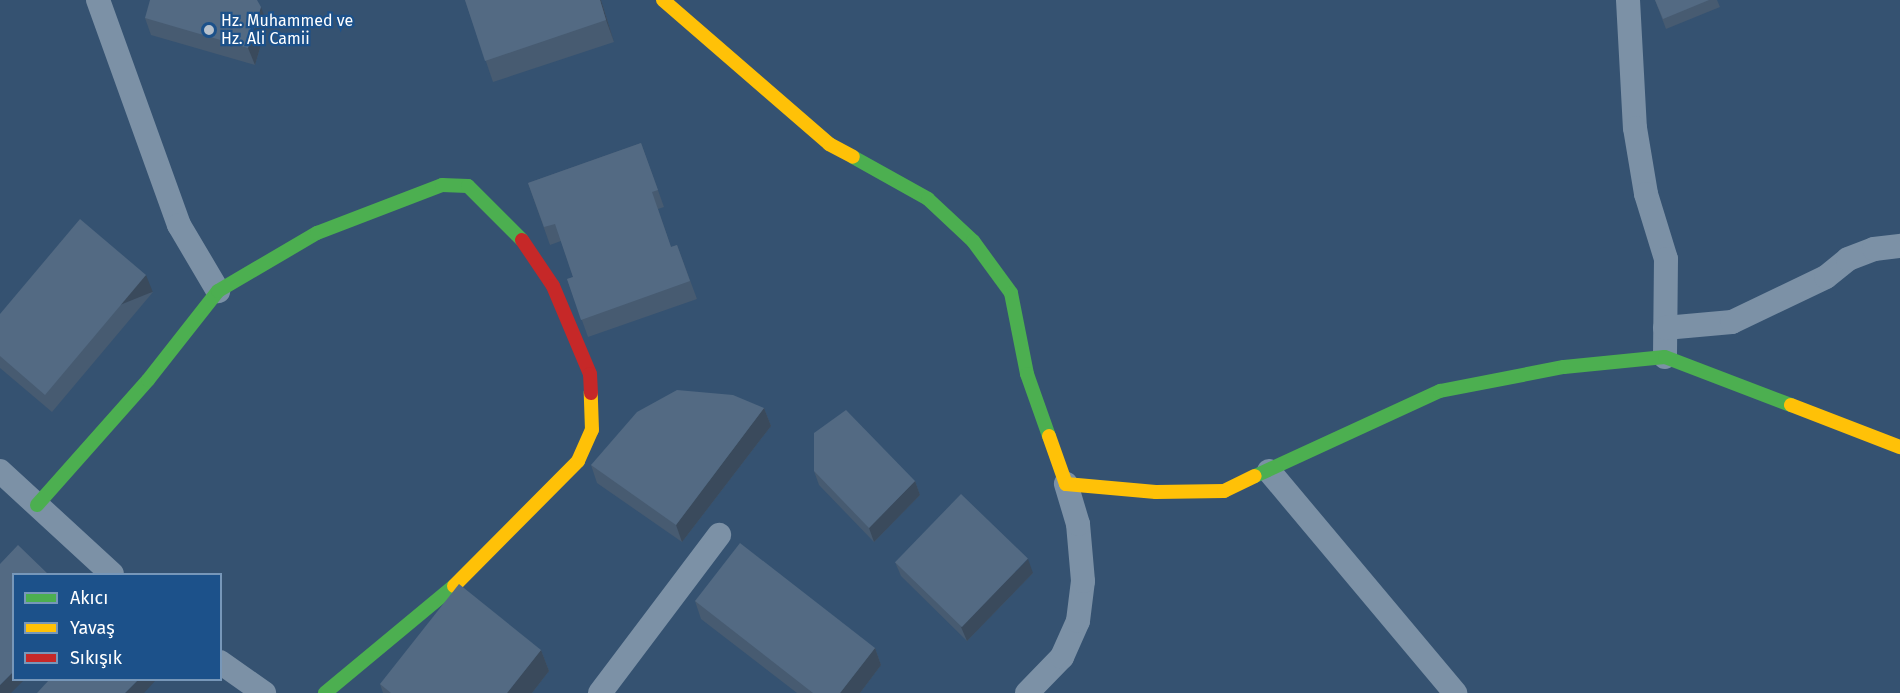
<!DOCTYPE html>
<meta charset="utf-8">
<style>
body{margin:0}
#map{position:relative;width:1900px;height:693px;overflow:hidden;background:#355271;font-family:"Fira Sans",sans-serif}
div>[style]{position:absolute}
.street>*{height:24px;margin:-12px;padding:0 12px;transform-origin:12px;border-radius:12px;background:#7c91a6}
.fast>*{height:14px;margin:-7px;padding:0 7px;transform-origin:7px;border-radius:7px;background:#4caf50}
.slow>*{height:14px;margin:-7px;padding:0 7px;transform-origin:7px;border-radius:7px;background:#ffc107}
.jam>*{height:14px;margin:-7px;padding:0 7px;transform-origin:7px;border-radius:7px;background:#c62828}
.wall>*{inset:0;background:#475b71}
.shaded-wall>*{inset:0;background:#3a4a5c;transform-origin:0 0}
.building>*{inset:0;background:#536a83;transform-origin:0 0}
.dots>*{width:16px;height:16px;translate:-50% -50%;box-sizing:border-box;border:3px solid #1c518a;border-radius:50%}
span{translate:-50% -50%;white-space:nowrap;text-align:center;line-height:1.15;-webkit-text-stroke:4.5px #1c518a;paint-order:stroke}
.poi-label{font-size:16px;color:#fff}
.left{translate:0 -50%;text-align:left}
.legend{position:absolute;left:12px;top:573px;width:210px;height:108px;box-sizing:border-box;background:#1c518a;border:2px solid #7797b9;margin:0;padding:8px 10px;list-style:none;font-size:18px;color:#fff}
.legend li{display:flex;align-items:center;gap:12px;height:30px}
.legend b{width:30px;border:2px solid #7797b9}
</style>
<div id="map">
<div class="street">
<i style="left:98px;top:0;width:239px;rotate:70.2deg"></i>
<i style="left:179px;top:225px;width:77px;rotate:59.4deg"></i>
<i style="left:1628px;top:0;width:128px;rotate:86.9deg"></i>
<i style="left:1635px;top:128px;width:67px;rotate:80.5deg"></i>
<i style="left:1646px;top:194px;width:68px;rotate:72.9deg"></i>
<i style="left:1666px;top:259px;width:98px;rotate:90.6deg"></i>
<i style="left:1665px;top:328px;width:67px;rotate:-5.1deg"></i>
<i style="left:1732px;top:322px;width:104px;rotate:-25.6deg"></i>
<i style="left:1826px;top:277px;width:28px;rotate:-39deg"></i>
<i style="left:1848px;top:259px;width:28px;rotate:-21deg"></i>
<i style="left:1874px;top:249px;width:26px;rotate:-7deg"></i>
<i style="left:0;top:471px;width:152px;rotate:42.6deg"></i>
<i style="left:1269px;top:471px;width:290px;rotate:50deg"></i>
<i style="left:220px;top:662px;width:54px;rotate:35.2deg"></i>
<i style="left:600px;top:693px;width:198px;rotate:-53deg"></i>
<i style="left:1027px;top:693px;width:50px;rotate:-45.8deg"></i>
<i style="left:1062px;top:657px;width:39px;rotate:-66deg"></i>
<i style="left:1078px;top:621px;width:40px;rotate:-82.9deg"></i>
<i style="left:1083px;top:581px;width:57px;rotate:-95deg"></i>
<i style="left:1078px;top:524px;width:42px;rotate:-106.7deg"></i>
</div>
<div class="fast">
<i style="left:853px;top:157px;width:86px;rotate:29.2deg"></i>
<i style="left:928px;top:199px;width:62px;rotate:43deg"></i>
<i style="left:973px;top:241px;width:64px;rotate:53.8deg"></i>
<i style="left:1011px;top:293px;width:83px;rotate:78.8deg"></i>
<i style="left:1027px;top:374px;width:66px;rotate:70.5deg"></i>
<i style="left:1255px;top:476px;width:204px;rotate:-24.7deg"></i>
<i style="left:1440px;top:391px;width:126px;rotate:-11deg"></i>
<i style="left:1564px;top:367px;width:101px;rotate:-5.7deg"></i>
<i style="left:1665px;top:357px;width:135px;rotate:20.9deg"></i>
<i style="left:37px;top:505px;width:167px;rotate:-48.4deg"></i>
<i style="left:148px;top:380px;width:113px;rotate:-51.8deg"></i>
<i style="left:218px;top:291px;width:115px;rotate:-30.4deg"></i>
<i style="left:317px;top:233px;width:134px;rotate:-21deg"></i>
<i style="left:442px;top:185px;width:26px;rotate:2deg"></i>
<i style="left:468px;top:186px;width:76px;rotate:45deg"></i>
<i style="left:325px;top:693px;width:168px;rotate:-39.7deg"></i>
</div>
<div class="slow">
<i style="left:663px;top:0;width:220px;rotate:40.9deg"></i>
<i style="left:829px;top:144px;width:27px;rotate:28deg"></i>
<i style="left:1791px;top:405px;width:117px;rotate:21.1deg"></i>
<i style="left:1049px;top:436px;width:51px;rotate:70.5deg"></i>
<i style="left:1066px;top:484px;width:90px;rotate:5.1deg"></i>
<i style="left:1156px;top:492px;width:68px;rotate:-0.8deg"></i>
<i style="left:1224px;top:491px;width:34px;rotate:-26deg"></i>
<i style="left:454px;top:586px;width:176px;rotate:-45.2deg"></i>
<i style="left:578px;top:461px;width:34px;rotate:-66deg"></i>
<i style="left:592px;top:430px;width:37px;rotate:-92deg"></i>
</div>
<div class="jam">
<i style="left:522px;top:240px;width:55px;rotate:56deg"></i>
<i style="left:553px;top:286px;width:95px;rotate:67.2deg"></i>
<i style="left:590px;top:374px;width:19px;rotate:87deg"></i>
</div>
<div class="wall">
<i style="clip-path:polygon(465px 0,601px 0,614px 42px,493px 82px)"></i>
<i style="clip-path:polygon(1655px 0,1717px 0,1720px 7px,1666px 29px)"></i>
<i style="clip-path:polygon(145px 18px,267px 24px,255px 65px,151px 35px)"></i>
<i style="clip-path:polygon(641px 143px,664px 207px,658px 209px,671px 247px,677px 245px,697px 299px,588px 337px,567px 279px,573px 277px,561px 241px,550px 245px,528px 183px)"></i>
<i style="clip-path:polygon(153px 292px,52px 412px,0 368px,0 314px)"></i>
<i style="clip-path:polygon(764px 408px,771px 426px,682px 542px,597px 483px,591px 465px)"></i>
<i style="clip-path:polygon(814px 471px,915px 481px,920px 495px,874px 542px,819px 485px)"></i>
<i style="clip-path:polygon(895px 562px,1033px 573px,967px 641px,901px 576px)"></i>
<i style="clip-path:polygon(695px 601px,875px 648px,881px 665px,860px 693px,797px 693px,701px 619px)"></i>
<i style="clip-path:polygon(541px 650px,549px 671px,532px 693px,383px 693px,380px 684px)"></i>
</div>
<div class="shaded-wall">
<i style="clip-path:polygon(600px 0,601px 0,614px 42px,606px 20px)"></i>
<i style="clip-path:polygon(261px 7px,267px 24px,255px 65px,248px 48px)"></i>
<i style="left:146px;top:275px;width:18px;height:157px;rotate:68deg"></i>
<i style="clip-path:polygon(764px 408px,771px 426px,682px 542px,676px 525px)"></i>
<i style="clip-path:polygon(915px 481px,920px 495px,874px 542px,869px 528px)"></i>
<i style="clip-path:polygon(1028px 559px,1033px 573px,967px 641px,961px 627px)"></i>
<i style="clip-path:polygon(875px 648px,881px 665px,860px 693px,840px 693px)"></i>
<i style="clip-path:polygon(541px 650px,549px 671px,532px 693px,507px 693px)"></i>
<i style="clip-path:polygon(14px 671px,14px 680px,24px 680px,11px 693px,0 693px,0 685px)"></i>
<i style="clip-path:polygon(138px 680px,155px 680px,155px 681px,144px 693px,125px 693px)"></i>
</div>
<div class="building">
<i style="clip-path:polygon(150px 0,257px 0,261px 7px,248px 48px,145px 18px)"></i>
<i style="clip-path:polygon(465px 0,600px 0,606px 20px,485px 61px)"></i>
<i style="clip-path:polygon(1655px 0,1709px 0,1663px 19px)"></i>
<i style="clip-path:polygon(641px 143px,658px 190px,652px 192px,671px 247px,677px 245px,690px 281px,581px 320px,567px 279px,573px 277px,555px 224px,544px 227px,528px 183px)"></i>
<i style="clip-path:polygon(80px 219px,146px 275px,45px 395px,0 356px,0 314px)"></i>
<i style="clip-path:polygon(677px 390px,733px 395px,764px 408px,676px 525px,591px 465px,637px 412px)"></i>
<i style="clip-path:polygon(846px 410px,915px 481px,869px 528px,814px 471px,814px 433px)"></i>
<i style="left:961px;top:494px;width:93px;height:95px;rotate:44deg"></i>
<i style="clip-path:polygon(740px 543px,875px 648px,840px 693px,813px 693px,695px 601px)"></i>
<i style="clip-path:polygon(18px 545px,48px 574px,14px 574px,14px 671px,0 685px,0 564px)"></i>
<i style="clip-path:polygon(459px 584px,541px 650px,507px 693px,391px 693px,380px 684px)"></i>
<i style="clip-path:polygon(49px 680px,138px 680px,125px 693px,37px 693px)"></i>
</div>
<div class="dots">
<i style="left:209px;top:30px;background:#b8c2cd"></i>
</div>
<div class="poi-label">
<span class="left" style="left:221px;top:30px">Hz. Muhammed ve<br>Hz. Ali Camii</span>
</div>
<ul class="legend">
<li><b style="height:8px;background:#4caf50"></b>Akıcı</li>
<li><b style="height:8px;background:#ffc107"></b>Yavaş</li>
<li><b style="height:8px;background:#c62828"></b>Sıkışık</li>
</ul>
</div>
